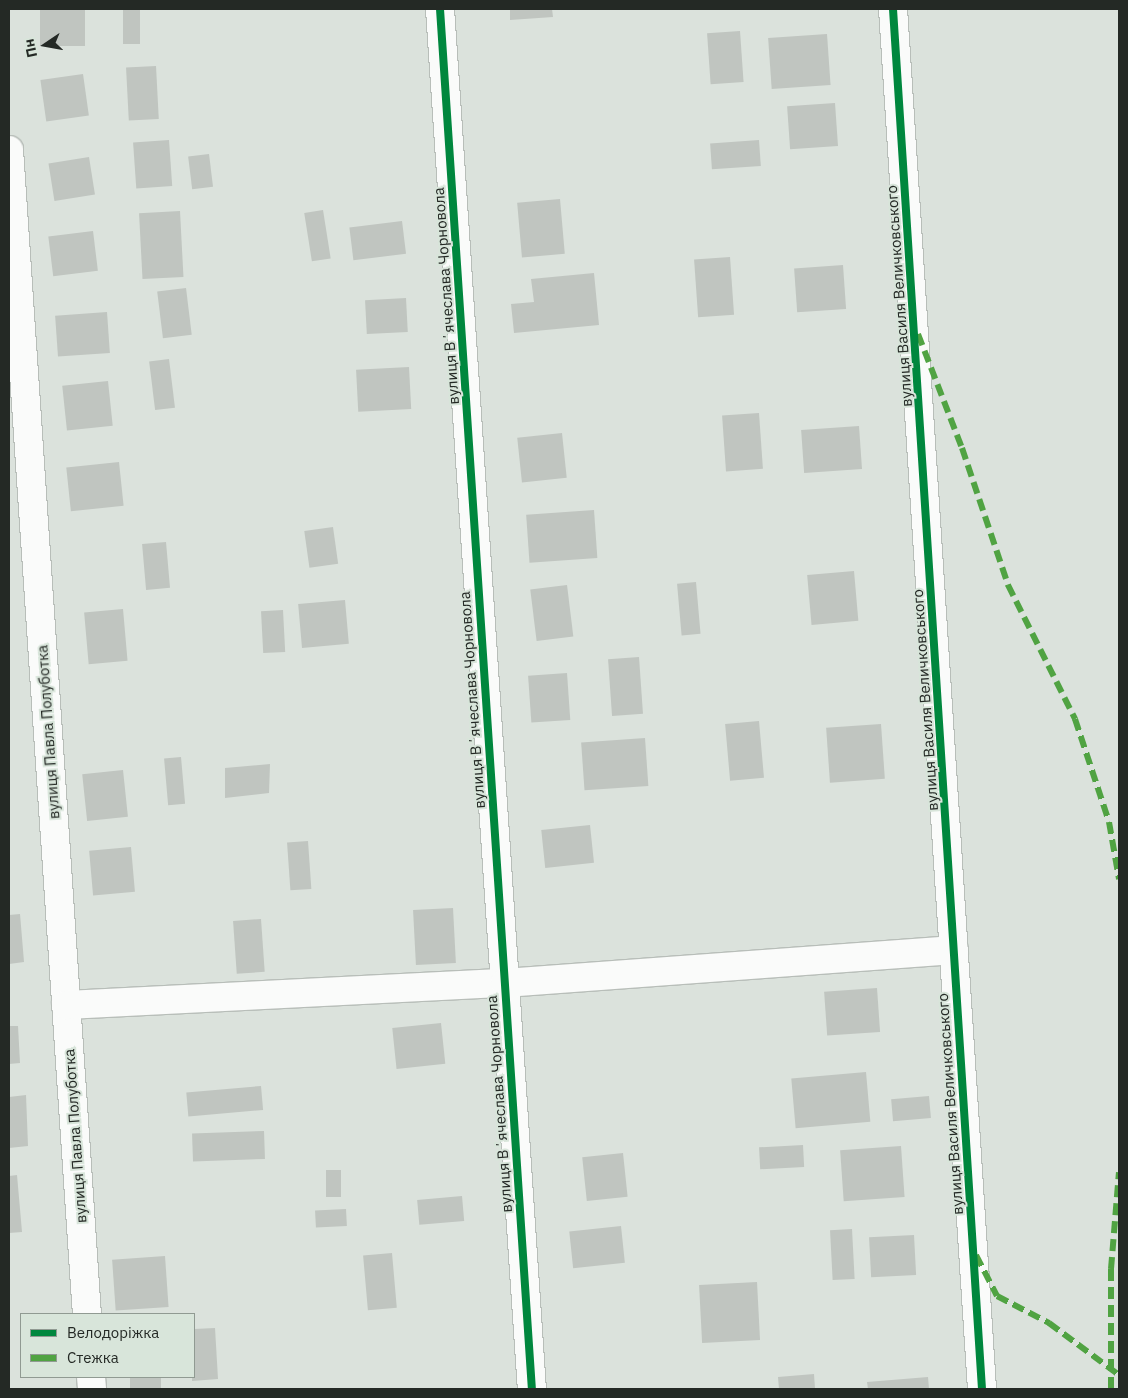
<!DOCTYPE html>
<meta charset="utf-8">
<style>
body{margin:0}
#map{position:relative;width:1128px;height:1398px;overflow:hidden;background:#dbe2dc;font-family:"IBM Plex Sans",sans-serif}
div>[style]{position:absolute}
.building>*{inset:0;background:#c0c5c0;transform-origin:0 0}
.roads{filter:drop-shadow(1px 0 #b8beb9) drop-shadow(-1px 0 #b8beb9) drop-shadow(0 1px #b8beb9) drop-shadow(0 -1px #b8beb9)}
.minor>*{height:28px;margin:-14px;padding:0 14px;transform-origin:14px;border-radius:14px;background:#fafbfa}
.quiet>*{height:6px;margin-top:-3px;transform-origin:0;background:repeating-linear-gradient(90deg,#50a342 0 12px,transparent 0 18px)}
.cycleway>*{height:8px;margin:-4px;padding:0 4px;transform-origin:4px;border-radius:4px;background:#00873e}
span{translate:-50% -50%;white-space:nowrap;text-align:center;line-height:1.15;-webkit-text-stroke:4px #d8e5da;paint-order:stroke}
.street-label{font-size:15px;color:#242925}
.frame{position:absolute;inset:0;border:10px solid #242925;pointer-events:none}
.legend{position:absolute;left:20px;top:1313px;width:175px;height:65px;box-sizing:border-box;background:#d8e5da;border:1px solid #909a92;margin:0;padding:6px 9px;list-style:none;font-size:15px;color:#242925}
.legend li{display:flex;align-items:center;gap:10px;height:25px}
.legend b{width:25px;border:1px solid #909a92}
.north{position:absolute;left:20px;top:20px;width:50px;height:50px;-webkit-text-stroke:4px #d8e5da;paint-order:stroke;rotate:258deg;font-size:14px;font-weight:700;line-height:20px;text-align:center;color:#242925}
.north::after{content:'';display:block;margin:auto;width:18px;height:22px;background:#242925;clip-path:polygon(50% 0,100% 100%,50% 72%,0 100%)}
</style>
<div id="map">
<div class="building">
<i style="left:40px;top:9px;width:45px;height:37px"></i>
<i style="left:123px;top:9px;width:17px;height:35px"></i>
<i style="clip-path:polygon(510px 9px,552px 9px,553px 17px,510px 20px)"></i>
<i style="left:740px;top:31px;width:51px;height:33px;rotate:86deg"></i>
<i style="left:827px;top:34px;width:51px;height:59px;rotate:86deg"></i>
<i style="left:156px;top:66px;width:53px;height:30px;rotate:87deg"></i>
<i style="left:83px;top:74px;width:42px;height:43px;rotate:82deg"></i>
<i style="left:835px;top:103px;width:43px;height:48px;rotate:86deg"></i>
<i style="left:169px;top:140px;width:46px;height:36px;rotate:86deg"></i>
<i style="left:759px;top:140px;width:26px;height:49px;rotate:86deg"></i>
<i style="left:209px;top:154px;width:33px;height:21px;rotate:83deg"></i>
<i style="left:89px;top:157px;width:38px;height:41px;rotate:81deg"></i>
<i style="left:560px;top:199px;width:55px;height:43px;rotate:85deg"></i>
<i style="left:323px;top:210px;width:49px;height:19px;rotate:81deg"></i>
<i style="left:180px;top:211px;width:66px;height:41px;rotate:87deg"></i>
<i style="left:402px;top:221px;width:33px;height:53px;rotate:83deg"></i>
<i style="left:93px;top:231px;width:40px;height:45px;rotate:83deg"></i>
<i style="left:730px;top:257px;width:58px;height:36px;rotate:86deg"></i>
<i style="left:843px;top:265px;width:44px;height:49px;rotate:86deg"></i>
<i style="clip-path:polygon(594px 273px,599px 325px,514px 333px,511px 304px,534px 302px,531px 279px)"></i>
<i style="left:186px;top:288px;width:47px;height:29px;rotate:83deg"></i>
<i style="left:406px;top:298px;width:34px;height:41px;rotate:87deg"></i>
<i style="left:107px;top:312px;width:41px;height:52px;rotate:86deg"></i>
<i style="left:169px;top:359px;width:49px;height:20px;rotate:83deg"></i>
<i style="left:409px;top:367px;width:42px;height:53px;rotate:87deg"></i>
<i style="left:108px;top:381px;width:45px;height:46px;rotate:84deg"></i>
<i style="left:759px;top:413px;width:56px;height:37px;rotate:86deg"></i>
<i style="left:859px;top:426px;width:43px;height:58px;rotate:86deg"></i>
<i style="left:562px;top:433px;width:45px;height:45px;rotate:84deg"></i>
<i style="left:119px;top:462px;width:44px;height:53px;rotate:84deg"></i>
<i style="left:594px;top:510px;width:48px;height:68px;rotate:86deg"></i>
<i style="left:333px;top:527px;width:37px;height:29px;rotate:82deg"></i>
<i style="left:166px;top:542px;width:46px;height:24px;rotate:85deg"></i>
<i style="left:854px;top:571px;width:50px;height:47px;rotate:85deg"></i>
<i style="left:696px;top:582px;width:52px;height:19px;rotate:85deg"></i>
<i style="left:567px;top:585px;width:52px;height:37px;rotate:83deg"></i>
<i style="left:345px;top:600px;width:44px;height:47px;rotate:85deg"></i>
<i style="left:123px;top:609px;width:52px;height:39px;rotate:85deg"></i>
<i style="left:283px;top:610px;width:42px;height:22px;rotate:87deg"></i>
<i style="left:639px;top:657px;width:57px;height:31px;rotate:86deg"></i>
<i style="left:567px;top:673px;width:47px;height:39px;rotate:86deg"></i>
<i style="left:759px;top:721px;width:57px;height:34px;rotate:85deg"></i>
<i style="left:881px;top:724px;width:55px;height:55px;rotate:86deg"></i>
<i style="left:645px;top:738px;width:48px;height:64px;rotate:86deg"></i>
<i style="left:181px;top:757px;width:47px;height:17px;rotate:85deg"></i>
<i style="clip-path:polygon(270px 764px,269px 793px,225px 798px,225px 768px)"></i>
<i style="left:123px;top:770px;width:47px;height:41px;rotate:84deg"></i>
<i style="left:590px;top:825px;width:38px;height:49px;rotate:84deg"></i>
<i style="left:308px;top:841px;width:48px;height:21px;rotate:86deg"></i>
<i style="left:131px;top:847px;width:45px;height:42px;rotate:85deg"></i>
<i style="left:453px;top:908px;width:55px;height:40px;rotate:87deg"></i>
<i style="clip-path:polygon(20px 914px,24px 962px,9px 964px,9px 915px)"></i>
<i style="left:261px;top:919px;width:53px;height:28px;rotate:86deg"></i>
<i style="left:877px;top:988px;width:44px;height:53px;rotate:86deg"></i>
<i style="left:441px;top:1023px;width:41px;height:49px;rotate:84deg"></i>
<i style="clip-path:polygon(9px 1026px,18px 1026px,20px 1063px,9px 1064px)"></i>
<i style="left:866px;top:1072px;width:50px;height:75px;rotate:85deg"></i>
<i style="left:261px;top:1086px;width:24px;height:75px;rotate:85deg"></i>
<i style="clip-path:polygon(26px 1095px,28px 1146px,9px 1148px,9px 1097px)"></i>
<i style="left:929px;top:1096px;width:22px;height:38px;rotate:85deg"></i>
<i style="left:264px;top:1131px;width:28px;height:72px;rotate:88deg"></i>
<i style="left:803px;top:1145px;width:22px;height:44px;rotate:87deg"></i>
<i style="left:901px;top:1146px;width:51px;height:61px;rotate:86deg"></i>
<i style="left:623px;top:1153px;width:44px;height:41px;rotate:84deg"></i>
<i style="left:326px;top:1170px;width:15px;height:27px"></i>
<i style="clip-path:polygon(17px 1175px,22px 1232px,9px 1233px,9px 1176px)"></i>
<i style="left:462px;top:1196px;width:25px;height:45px;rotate:85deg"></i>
<i style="left:346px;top:1209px;width:17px;height:31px;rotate:87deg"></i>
<i style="left:621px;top:1226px;width:37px;height:52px;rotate:84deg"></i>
<i style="left:852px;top:1229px;width:50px;height:22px;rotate:87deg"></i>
<i style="left:914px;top:1235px;width:40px;height:45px;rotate:87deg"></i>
<i style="left:392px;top:1253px;width:55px;height:29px;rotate:85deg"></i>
<i style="left:165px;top:1256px;width:51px;height:53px;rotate:86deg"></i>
<i style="left:757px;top:1282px;width:58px;height:58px;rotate:87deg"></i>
<i style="clip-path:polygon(215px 1328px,218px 1379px,192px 1381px,194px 1329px)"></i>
<i style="clip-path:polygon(814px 1374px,815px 1389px,779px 1389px,778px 1377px)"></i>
<i style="left:130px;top:1377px;width:31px;height:12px"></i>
<i style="clip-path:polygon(928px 1377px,929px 1389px,868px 1389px,867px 1382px)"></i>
</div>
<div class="roads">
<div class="minor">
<i style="left:440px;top:9px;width:1383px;rotate:86.19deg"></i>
<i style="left:893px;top:9px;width:1383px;rotate:86.31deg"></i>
<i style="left:9px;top:150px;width:1167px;rotate:86.17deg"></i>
<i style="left:66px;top:1005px;width:440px;rotate:-2.9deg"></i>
<i style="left:505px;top:983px;width:450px;rotate:-4.2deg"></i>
<i style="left:91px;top:1377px;width:12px;rotate:85deg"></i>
</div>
</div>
<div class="quiet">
<i style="left:918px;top:334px;width:122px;rotate:68.9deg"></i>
<i style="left:962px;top:448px;width:145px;rotate:71.4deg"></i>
<i style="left:1008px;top:585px;width:150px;rotate:63.4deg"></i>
<i style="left:1075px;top:719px;width:108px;rotate:71.7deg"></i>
<i style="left:1109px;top:822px;width:58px;rotate:80deg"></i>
<i style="left:976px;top:1255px;width:46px;rotate:62.9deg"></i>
<i style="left:997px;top:1296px;width:59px;rotate:27.4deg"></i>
<i style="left:1049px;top:1323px;width:87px;rotate:36.6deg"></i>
<i style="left:1111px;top:1389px;width:120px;rotate:-90deg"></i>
<i style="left:1111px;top:1269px;width:97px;rotate:-85.3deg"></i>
</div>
<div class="cycleway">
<i style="left:440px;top:9px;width:1383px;rotate:86.19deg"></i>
<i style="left:893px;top:9px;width:1383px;rotate:86.31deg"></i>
</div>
<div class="street-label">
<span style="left:446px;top:296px;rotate:-94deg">вулиця Вʼячеслава Чорновола</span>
<span style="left:899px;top:296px;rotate:-94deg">вулиця Василя Величковського</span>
<span style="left:472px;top:700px;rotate:-94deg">вулиця Вʼячеслава Чорновола</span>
<span style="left:925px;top:700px;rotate:-94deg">вулиця Василя Величковського</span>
<span style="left:48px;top:732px;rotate:-94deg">вулиця Павла Полуботка</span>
<span style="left:499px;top:1104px;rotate:-94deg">вулиця Вʼячеслава Чорновола</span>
<span style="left:950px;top:1104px;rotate:-94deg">вулиця Василя Величковського</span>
<span style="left:75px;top:1136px;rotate:-94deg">вулиця Павла Полуботка</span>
</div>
<div class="frame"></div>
<ul class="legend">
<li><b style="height:6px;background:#00873e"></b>Велодоріжка</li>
<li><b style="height:6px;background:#50a342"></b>Стежка</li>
</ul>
<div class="north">Пн</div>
</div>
